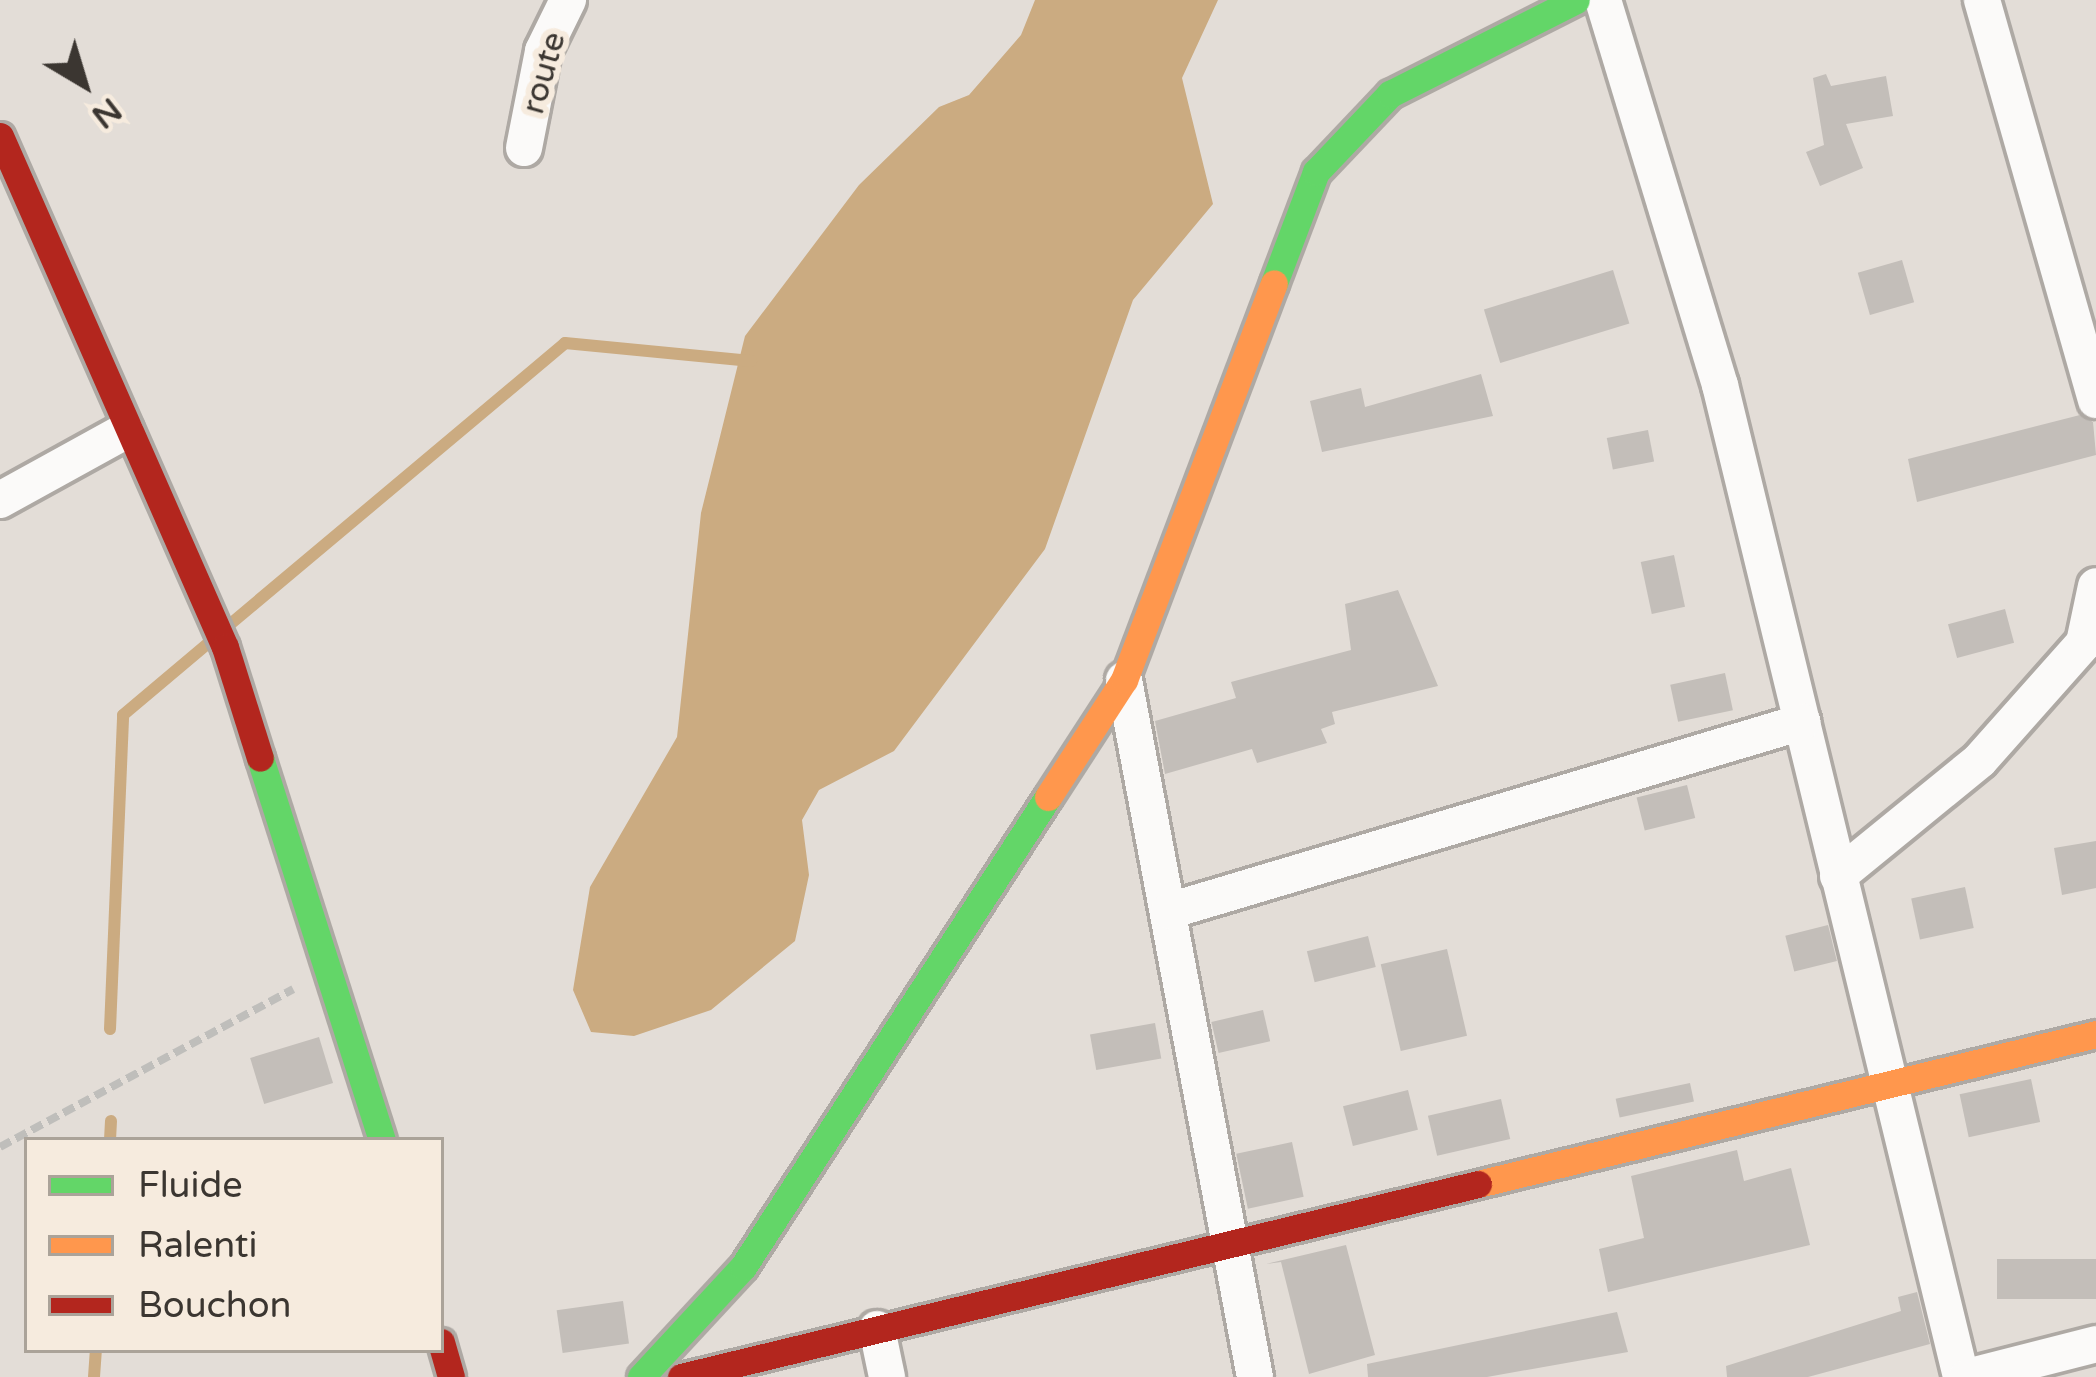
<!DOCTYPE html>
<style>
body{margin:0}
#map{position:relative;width:2096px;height:1377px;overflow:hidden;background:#e3ddd7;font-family:"Varela Round",sans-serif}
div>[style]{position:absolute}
.water>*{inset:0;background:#cbab81}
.stream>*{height:12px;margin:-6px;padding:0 6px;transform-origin:6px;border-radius:6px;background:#cbab81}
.building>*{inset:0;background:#c3beb9;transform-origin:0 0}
.path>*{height:8px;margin-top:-4px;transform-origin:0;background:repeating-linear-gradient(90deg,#bfbebb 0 12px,transparent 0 18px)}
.roads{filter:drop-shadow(3px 0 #aea9a4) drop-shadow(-3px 0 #aea9a4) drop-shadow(0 3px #aea9a4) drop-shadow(0 -3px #aea9a4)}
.street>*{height:36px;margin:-18px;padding:0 18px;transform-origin:18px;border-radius:18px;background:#fbfaf9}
.fast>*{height:27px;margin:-13.5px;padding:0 13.5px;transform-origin:13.5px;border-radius:13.5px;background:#63d668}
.slow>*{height:27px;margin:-13.5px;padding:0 13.5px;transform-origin:13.5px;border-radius:13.5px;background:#ff974d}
.jam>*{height:27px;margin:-13.5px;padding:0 13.5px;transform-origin:13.5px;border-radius:13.5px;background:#b3261e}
span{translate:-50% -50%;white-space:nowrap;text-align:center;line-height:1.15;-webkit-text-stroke:12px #f6ebde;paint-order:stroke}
.street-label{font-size:33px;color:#3b3631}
.legend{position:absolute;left:24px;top:1137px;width:420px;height:216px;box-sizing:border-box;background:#f6ebde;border:3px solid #aba399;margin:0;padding:15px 21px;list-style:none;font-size:36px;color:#3b3631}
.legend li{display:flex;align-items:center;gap:24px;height:60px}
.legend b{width:60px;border:3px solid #aba399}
.north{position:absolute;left:24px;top:24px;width:120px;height:120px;-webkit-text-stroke:9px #f6ebde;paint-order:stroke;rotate:142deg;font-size:33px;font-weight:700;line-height:48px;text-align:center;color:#3b3631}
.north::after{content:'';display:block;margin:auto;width:42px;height:54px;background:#3b3631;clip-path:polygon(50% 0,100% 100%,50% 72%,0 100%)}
</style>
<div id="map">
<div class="water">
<i style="clip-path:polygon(1035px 0,1218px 0,1182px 78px,1213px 204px,1133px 300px,1045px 549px,894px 751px,819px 790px,802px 820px,809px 875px,795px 941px,711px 1010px,634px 1036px,591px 1032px,573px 990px,590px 887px,677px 737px,701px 513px,745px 336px,859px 185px,939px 107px,969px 95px,1021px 35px)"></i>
</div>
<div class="stream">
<i style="left:228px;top:626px;width:440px;rotate:-40deg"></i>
<i style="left:565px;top:343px;width:187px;rotate:5.5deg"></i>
<i style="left:110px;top:1029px;width:314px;rotate:-87.6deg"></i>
<i style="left:123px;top:715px;width:116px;rotate:-40.1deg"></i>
<i style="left:110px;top:1140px;width:19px;rotate:-87deg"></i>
<i style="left:94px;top:1377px;width:27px;rotate:-86deg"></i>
</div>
<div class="building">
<i style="clip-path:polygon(1826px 74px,1831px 86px,1886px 76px,1893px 116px,1846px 124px,1863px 168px,1820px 186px,1806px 152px,1824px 145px,1813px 78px)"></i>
<i style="left:1902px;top:260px;width:44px;height:46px;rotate:74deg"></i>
<i style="left:1613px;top:270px;width:56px;height:135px;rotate:73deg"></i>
<i style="clip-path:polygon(1481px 374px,1493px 416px,1322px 452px,1310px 401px,1361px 388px,1365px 407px)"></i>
<i style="clip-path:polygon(2080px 415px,2093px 422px,2096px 455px,1917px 502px,1908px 459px)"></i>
<i style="left:1648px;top:430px;width:32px;height:42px;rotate:79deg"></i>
<i style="left:1674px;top:555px;width:53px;height:34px;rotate:78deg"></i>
<i style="clip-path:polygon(1398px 590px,1438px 686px,1332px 712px,1335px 724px,1321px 729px,1327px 743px,1257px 763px,1252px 749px,1165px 774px,1155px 721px,1236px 698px,1231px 682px,1351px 650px,1345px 604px)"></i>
<i style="left:2005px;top:609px;width:35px;height:59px;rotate:75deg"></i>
<i style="left:1725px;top:673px;width:38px;height:56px;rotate:78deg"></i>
<i style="left:1687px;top:785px;width:34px;height:52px;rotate:76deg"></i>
<i style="clip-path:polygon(2096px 841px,2096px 888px,2062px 895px,2054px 848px)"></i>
<i style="left:1965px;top:887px;width:42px;height:55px;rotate:78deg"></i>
<i style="left:1828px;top:925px;width:37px;height:44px;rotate:76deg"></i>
<i style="left:1368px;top:936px;width:32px;height:63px;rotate:76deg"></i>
<i style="left:1447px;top:949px;width:89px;height:68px;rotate:77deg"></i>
<i style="left:1263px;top:1010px;width:32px;height:53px;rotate:77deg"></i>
<i style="left:1155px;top:1023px;width:36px;height:66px;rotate:80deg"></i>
<i style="left:319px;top:1037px;width:48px;height:72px;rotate:73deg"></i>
<i style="left:2031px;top:1079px;width:44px;height:73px;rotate:78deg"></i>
<i style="left:1690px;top:1083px;width:19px;height:76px;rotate:78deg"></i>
<i style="left:1408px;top:1090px;width:41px;height:67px;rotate:76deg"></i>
<i style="left:1501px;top:1099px;width:41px;height:75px;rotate:77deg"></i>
<i style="left:1292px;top:1142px;width:56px;height:57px;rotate:78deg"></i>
<i style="clip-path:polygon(1737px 1150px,1744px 1181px,1791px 1168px,1810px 1245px,1608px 1292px,1599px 1249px,1644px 1238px,1631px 1176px)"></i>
<i style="clip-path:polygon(1346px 1245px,1375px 1355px,1309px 1374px,1281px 1262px,1266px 1264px)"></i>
<i style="left:2096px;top:1259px;width:40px;height:99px;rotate:90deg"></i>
<i style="clip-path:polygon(1917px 1292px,1930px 1344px,1808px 1377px,1727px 1377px,1726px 1366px,1901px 1311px,1898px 1297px)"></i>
<i style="left:623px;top:1301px;width:43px;height:67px;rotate:82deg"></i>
<i style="clip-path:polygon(1617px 1312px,1628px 1352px,1487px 1377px,1368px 1377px,1367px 1364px)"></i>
</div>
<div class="path">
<i style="left:0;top:1147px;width:333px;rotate:-28.3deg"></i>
</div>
<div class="roads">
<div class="street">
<i style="left:1603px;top:0;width:402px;rotate:73.1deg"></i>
<i style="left:1720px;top:385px;width:1021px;rotate:76.34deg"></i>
<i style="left:1982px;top:0;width:416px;rotate:74.1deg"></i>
<i style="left:524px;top:148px;width:99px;rotate:-78.9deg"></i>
<i style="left:543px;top:51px;width:57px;rotate:-63.9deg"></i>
<i style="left:0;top:500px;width:143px;rotate:-28.9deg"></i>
<i style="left:1124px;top:680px;width:709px;rotate:79.36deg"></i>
<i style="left:1838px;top:876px;width:183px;rotate:-39.2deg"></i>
<i style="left:1980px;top:760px;width:157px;rotate:-48.4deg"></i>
<i style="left:2084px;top:643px;width:58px;rotate:-78.1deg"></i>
<i style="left:1169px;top:911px;width:661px;rotate:-16.62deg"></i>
<i style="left:877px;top:1329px;width:49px;rotate:78.2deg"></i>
<i style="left:1967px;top:1377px;width:133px;rotate:-14.3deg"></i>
</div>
<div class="fast">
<i style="left:1274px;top:283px;width:119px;rotate:-69.3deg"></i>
<i style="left:1316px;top:172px;width:108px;rotate:-46.5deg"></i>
<i style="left:1390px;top:94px;width:208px;rotate:-26.8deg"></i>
<i style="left:260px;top:758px;width:401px;rotate:72.3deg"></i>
<i style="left:641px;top:1377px;width:150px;rotate:-47.2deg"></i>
<i style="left:743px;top:1267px;width:560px;rotate:-57.02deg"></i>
</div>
<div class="slow">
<i style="left:1048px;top:797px;width:140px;rotate:-57deg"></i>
<i style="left:1124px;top:680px;width:424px;rotate:-69.3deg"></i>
<i style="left:1478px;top:1184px;width:636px;rotate:-13.64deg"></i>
</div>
<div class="jam">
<i style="left:0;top:136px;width:558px;rotate:66.24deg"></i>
<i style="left:225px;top:647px;width:116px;rotate:72.5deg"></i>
<i style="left:441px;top:1342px;width:36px;rotate:74deg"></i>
<i style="left:681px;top:1377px;width:820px;rotate:-13.61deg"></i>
</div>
</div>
<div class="street-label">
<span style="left:544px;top:73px;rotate:-74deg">route</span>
</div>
<ul class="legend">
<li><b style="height:15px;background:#63d668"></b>Fluide</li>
<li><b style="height:15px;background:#ff974d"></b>Ralenti</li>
<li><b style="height:15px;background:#b3261e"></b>Bouchon</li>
</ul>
<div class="north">N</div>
</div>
